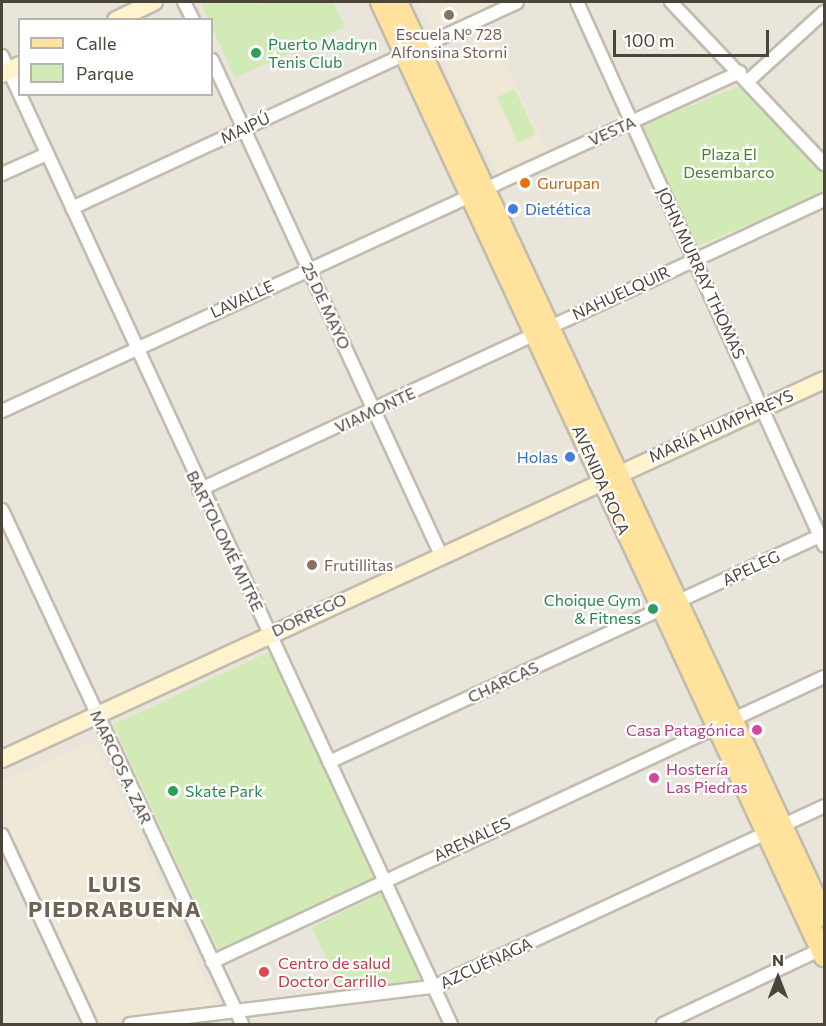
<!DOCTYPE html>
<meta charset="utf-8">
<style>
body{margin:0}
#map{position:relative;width:826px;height:1026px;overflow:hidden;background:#f6f3ec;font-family:Commissioner,sans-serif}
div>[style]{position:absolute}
.residential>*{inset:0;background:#eae5da}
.education>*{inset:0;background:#efe8d6;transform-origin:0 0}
.green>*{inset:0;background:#d2eab5;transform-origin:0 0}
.roads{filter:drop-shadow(2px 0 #c2bbae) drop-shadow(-2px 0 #c2bbae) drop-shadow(0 2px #c2bbae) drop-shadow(0 -2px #c2bbae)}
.street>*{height:12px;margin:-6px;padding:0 6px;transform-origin:6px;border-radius:6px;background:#fff}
.secondary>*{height:16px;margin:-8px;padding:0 8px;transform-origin:8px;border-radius:8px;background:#fff3cd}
.primary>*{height:20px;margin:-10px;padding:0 10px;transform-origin:10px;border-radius:10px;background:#ffe39c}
.dots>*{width:16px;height:16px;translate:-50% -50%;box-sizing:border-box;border:3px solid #fff;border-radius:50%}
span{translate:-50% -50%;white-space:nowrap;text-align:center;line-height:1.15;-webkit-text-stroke:4.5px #fff;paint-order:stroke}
.education-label{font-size:16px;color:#785e54}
.left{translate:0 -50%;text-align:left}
.leisure-label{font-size:16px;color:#27864d}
.right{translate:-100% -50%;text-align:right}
.street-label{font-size:16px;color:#4b4439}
.park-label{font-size:16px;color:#4a7f2a}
.food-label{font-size:16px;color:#c56008}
.shop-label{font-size:16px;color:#366cbe}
.hotel-label{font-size:16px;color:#b23c85}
.health-label{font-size:16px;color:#be3a42}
.district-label{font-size:22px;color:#6e6250;font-weight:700;letter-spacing:1.5px}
.frame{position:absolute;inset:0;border:3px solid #4b4439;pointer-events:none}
.legend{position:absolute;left:18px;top:18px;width:195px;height:78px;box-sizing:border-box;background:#fff;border:2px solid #b7b4b0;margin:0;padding:8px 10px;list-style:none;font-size:18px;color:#4b4439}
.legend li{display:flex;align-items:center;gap:12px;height:30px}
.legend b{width:30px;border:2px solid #b7b4b0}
.north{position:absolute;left:748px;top:948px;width:60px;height:60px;-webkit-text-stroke:4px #fff;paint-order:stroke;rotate:0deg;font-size:16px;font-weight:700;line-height:24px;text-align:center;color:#4b4439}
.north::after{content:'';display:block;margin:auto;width:21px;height:27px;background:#4b4439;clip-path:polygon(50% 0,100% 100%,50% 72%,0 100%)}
.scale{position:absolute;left:613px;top:30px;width:156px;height:27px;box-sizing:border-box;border:3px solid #4b4439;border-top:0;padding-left:8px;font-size:18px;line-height:21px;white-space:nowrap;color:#4b4439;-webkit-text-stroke:4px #fff;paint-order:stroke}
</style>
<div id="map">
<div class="residential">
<i style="clip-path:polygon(evenodd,2px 2px,824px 2px,824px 1024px,2px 1024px,2px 2px,20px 20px,212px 20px,212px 94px,20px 94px,20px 20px)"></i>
</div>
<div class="education">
<i style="clip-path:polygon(419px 2px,499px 2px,441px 30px,433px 29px)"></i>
<i style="left:492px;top:38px;width:125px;height:55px;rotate:64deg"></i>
<i style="clip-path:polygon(89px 743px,97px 745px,216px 1002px,212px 1010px,105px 1021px,97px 1017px,2px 812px,2px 782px)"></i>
</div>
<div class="green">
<i style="clip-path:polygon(333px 2px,345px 27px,235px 78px,201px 4px)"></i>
<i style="clip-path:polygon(742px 85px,824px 172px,824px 193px,697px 246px,640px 126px)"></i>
<i style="left:515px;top:89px;width:50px;height:20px;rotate:65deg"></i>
<i style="left:269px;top:652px;width:251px;height:172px;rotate:65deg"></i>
<i style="clip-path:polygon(382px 893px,424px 985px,344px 995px,312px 927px)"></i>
</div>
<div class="roads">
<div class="street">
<i style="left:184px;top:2px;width:20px;rotate:63deg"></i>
<i style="left:577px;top:2px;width:597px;rotate:65.54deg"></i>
<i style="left:671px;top:2px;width:223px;rotate:46.6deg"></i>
<i style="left:2px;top:56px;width:1067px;rotate:65.12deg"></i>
<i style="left:212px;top:60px;width:543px;rotate:65.18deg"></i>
<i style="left:747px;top:82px;width:104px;rotate:-42.3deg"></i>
<i style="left:2px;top:174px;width:49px;rotate:-24deg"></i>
<i style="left:72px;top:208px;width:490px;rotate:-24.8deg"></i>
<i style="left:2px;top:411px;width:812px;rotate:-24.67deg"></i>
<i style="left:199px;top:490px;width:689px;rotate:-24.89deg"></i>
<i style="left:2px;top:510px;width:567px;rotate:64.97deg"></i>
<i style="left:329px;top:762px;width:545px;rotate:-24.73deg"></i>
<i style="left:2px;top:835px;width:208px;rotate:65deg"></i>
<i style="left:212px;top:962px;width:675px;rotate:-24.97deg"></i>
<i style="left:130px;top:1024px;width:305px;rotate:-7deg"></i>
<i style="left:433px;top:987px;width:431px;rotate:-24.8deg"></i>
<i style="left:663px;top:1024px;width:178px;rotate:-25.3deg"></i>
</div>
<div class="secondary">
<i style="left:116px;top:20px;width:42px;rotate:-25.3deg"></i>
<i style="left:2px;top:74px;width:20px;rotate:-27deg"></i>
<i style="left:2px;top:759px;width:905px;rotate:-24.75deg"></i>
</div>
<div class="primary">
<i style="left:381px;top:2px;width:1052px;rotate:65.09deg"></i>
<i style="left:397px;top:2px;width:1009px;rotate:64.96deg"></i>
</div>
</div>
<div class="dots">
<i style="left:449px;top:15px;background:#8d6e63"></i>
<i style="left:256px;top:53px;background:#2e9e5b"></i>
<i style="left:525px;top:183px;background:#e8710a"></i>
<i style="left:513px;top:209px;background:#3f7fe0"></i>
<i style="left:570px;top:457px;background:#3f7fe0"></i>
<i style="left:312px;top:565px;background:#8d6e63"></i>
<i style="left:653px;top:609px;background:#2e9e5b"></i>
<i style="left:757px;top:730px;background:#d1479c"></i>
<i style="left:654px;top:778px;background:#d1479c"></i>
<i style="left:173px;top:791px;background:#2e9e5b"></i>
<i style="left:264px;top:972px;background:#e0444e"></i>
</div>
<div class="education-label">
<span style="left:449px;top:43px">Escuela Nº 728<br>Alfonsina Storni</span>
<span class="left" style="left:324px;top:565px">Frutillitas</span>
</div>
<div class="leisure-label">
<span class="left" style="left:268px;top:53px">Puerto Madryn<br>Tenis Club</span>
<span class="right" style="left:641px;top:609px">Choique Gym<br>&amp; Fitness</span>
<span class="left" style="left:185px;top:791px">Skate Park</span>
</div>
<div class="street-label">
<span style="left:245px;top:128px;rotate:-25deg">MAIPÚ</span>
<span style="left:612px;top:131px;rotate:-24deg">VESTA</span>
<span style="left:701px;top:273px;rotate:65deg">JOHN MURRAY THOMAS</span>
<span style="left:621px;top:293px;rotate:-25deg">NAHUELQUIR</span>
<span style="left:242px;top:299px;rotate:-25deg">LAVALLE</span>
<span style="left:326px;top:306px;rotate:65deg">25 DE MAYO</span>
<span style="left:375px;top:410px;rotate:-25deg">VIAMONTE</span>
<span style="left:721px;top:426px;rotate:-24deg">MARÍA HUMPHREYS</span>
<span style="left:601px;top:480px;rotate:66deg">AVENIDA ROCA</span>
<span style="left:225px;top:541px;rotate:64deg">BARTOLOMÉ MITRE</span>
<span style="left:751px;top:568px;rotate:-25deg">APELEG</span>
<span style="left:309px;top:615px;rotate:-25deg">DORREGO</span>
<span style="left:503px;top:682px;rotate:-25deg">CHARCAS</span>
<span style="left:121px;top:767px;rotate:65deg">MARCOS A. ZAR</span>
<span style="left:472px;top:839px;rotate:-25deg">ARENALES</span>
<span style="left:486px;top:963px;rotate:-25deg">AZCUÉNAGA</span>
</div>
<div class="park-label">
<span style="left:729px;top:163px">Plaza El<br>Desembarco</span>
</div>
<div class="food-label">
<span class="left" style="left:537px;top:183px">Gurupan</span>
</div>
<div class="shop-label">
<span class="left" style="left:525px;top:209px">Dietética</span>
<span class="right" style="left:558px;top:457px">Holas</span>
</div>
<div class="hotel-label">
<span class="right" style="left:745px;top:730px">Casa Patagónica</span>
<span class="left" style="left:666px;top:778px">Hostería<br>Las Piedras</span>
</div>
<div class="health-label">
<span class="left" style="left:278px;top:972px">Centro de salud<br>Doctor Carrillo</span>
</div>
<div class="district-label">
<span style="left:115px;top:896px">LUIS<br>PIEDRABUENA</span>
</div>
<div class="frame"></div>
<ul class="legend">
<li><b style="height:8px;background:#ffe39c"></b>Calle</li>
<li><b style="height:16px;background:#d2eab5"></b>Parque</li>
</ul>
<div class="north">N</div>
<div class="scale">100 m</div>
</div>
